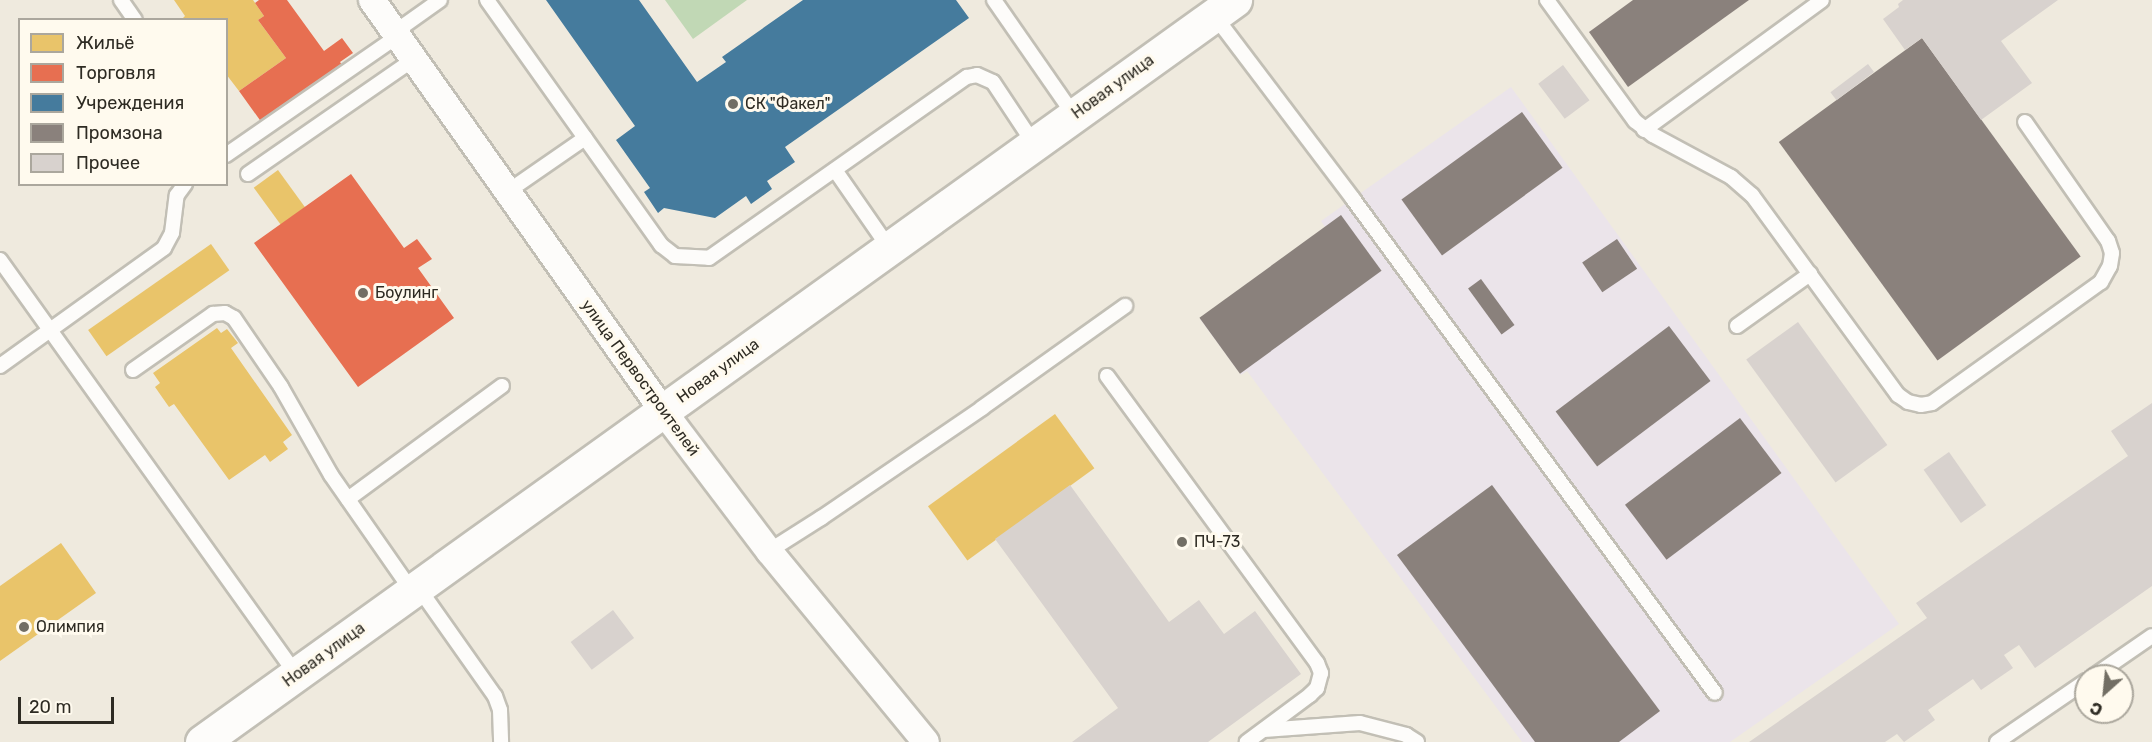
<!DOCTYPE html>
<meta charset="utf-8">
<style>
body{margin:0}
#map{position:relative;width:2152px;height:742px;overflow:hidden;background:#efeade;font-family:Rubik,sans-serif}
div>[style]{position:absolute}
.industrial>*{inset:0;background:#ebe4ea}
.green>*{inset:0;background:#c1d8b5}
.homes>*{inset:0;background:#e9c46a;transform-origin:0 0}
.shops>*{inset:0;background:#e76f51}
.public>*{inset:0;background:#457b9d}
.industry>*{inset:0;background:#8a817c;transform-origin:0 0}
.building>*{inset:0;background:#d8d2ce;transform-origin:0 0}
.roads{filter:drop-shadow(2px 0 #c2bfb5) drop-shadow(-2px 0 #c2bfb5) drop-shadow(0 2px #c2bfb5) drop-shadow(0 -2px #c2bfb5)}
.lane>*{height:14px;margin:-7px;padding:0 7px;transform-origin:7px;border-radius:7px;background:#fdfcfa}
.street>*{height:26px;margin:-13px;padding:0 13px;transform-origin:13px;border-radius:13px;background:#fdfcfa}
.secondary>*{height:33px;margin:-16.5px;padding:0 16.5px;transform-origin:16.5px;border-radius:16.5px;background:#fdfcfa}
.dots>*{width:16px;height:16px;translate:-50% -50%;box-sizing:border-box;border:3px solid #fffaee;border-radius:50%}
span{translate:-50% -50%;white-space:nowrap;text-align:center;line-height:1.15;-webkit-text-stroke:6px #fffaee;paint-order:stroke}
.street-label{font-size:16px;color:#2e2b23}
.poi-label{font-size:16px;color:#2e2b23}
.left{translate:0 -50%;text-align:left}
.legend{position:absolute;left:18px;top:18px;width:210px;height:168px;box-sizing:border-box;background:#fffaee;border:2px solid #aba79d;margin:0;padding:8px 10px;list-style:none;font-size:18px;color:#2e2b23}
.legend li{display:flex;align-items:center;gap:12px;height:30px}
.legend b{width:30px;border:2px solid #aba79d}
.north{position:absolute;left:2074px;top:664px;width:60px;height:60px;box-sizing:border-box;background:#fffaee;border:2px solid #aba79d;border-radius:50%;rotate:207deg;font-size:16px;font-weight:700;line-height:24px;text-align:center;color:#2e2b23}
.north::after{content:'';display:block;margin:auto;width:21px;height:27px;background:#726e64;clip-path:polygon(50% 0,100% 100%,50% 72%,0 100%)}
.scale{position:absolute;left:18px;top:697px;width:96px;height:27px;box-sizing:border-box;border:3px solid #2e2b23;border-top:0;padding-left:8px;font-size:18px;line-height:21px;white-space:nowrap;color:#2e2b23;-webkit-text-stroke:4px #fffaee;paint-order:stroke}
</style>
<div id="map">
<div class="industrial">
<i style="clip-path:polygon(1511px 87px,1899px 624px,1730px 742px,1522px 742px,1247px 371px,1241px 375px,1200px 319px,1325px 227px,1321px 221px)"></i>
</div>
<div class="green">
<i style="clip-path:polygon(665px 0,747px 0,693px 39px)"></i>
</div>
<div class="homes">
<i style="clip-path:polygon(174px 0,253px 0,264px 16px,258px 20px,286px 58px,239px 91px,226px 74px,226px 20px,181px 20px,185px 16px)"></i>
<i style="left:278px;top:170px;width:46px;height:30px;rotate:54deg"></i>
<i style="left:211px;top:244px;width:32px;height:150px;rotate:55deg"></i>
<i style="clip-path:polygon(217px 328px,221px 333px,227px 329px,238px 343px,231px 348px,292px 435px,283px 442px,288px 449px,270px 462px,265px 455px,229px 480px,174px 404px,169px 407px,155px 387px,160px 383px,153px 373px)"></i>
<i style="left:1055px;top:414px;width:67px;height:157px;rotate:54deg"></i>
<i style="clip-path:polygon(61px 543px,96px 593px,0 661px,0 586px)"></i>
</div>
<div class="shops">
<i style="clip-path:polygon(259px 0,287px 0,324px 51px,342px 38px,353px 53px,340px 62px,342px 65px,262px 123px,239px 91px,286px 58px,258px 20px,264px 16px,255px 3px)"></i>
<i style="clip-path:polygon(351px 174px,404px 248px,417px 239px,432px 259px,418px 268px,454px 318px,358px 387px,254px 243px)"></i>
</div>
<div class="public">
<i style="clip-path:polygon(546px 0,639px 0,697px 82px,726px 62px,722px 57px,803px 0,956px 0,969px 18px,785px 147px,795px 162px,767px 181px,772px 189px,751px 204px,746px 196px,715px 218px,664px 208px,658px 213px,644px 192px,650px 188px,616px 140px,635px 126px)"></i>
</div>
<div class="industry">
<i style="clip-path:polygon(1633px 0,1749px 0,1628px 87px,1589px 32px)"></i>
<i style="left:1922px;top:38px;width:270px;height:177px;rotate:54deg"></i>
<i style="left:1522px;top:112px;width:69px;height:149px;rotate:54deg"></i>
<i style="left:1341px;top:215px;width:69px;height:175px;rotate:54deg"></i>
<i style="left:1617px;top:239px;width:36px;height:42px;rotate:56deg"></i>
<i style="left:1481px;top:279px;width:57px;height:16px;rotate:54deg"></i>
<i style="left:1669px;top:326px;width:69px;height:142px;rotate:53deg"></i>
<i style="left:1740px;top:418px;width:69px;height:144px;rotate:53deg"></i>
<i style="clip-path:polygon(1492px 485px,1660px 711px,1619px 742px,1535px 742px,1397px 555px)"></i>
</div>
<div class="building">
<i style="clip-path:polygon(1903px 0,2058px 0,2001px 41px,2032px 83px,1981px 120px,1922px 38px,1905px 50px,1883px 19px,1899px 7px,1898px 4px)"></i>
<i style="left:1868px;top:64px;width:10px;height:47px;rotate:53deg"></i>
<i style="left:1563px;top:65px;width:44px;height:31px;rotate:53deg"></i>
<i style="left:1798px;top:322px;width:152px;height:64px;rotate:54deg"></i>
<i style="clip-path:polygon(2152px 403px,2152px 586px,2035px 668px,2019px 645px,2004px 655px,2013px 668px,1981px 690px,1973px 679px,1928px 710px,1935px 720px,1904px 742px,1897px 734px,1885px 742px,1749px 742px,1927px 618px,1916px 603px,2128px 456px,2111px 431px)"></i>
<i style="left:1949px;top:452px;width:65px;height:31px;rotate:55deg"></i>
<i style="clip-path:polygon(1070px 485px,1169px 622px,1199px 600px,1224px 634px,1255px 611px,1301px 674px,1208px 742px,1072px 742px,1118px 708px,995px 539px)"></i>
<i style="left:613px;top:610px;width:35px;height:53px;rotate:53deg"></i>
</div>
<div class="roads">
<div class="lane">
<i style="left:121px;top:0;width:24px;rotate:55deg"></i>
<i style="left:487px;top:0;width:301px;rotate:54.6deg"></i>
<i style="left:661px;top:245px;width:18px;rotate:38deg"></i>
<i style="left:675px;top:256px;width:34px;rotate:3deg"></i>
<i style="left:709px;top:258px;width:315px;rotate:-35.1deg"></i>
<i style="left:967px;top:77px;width:10px;rotate:-11deg"></i>
<i style="left:977px;top:75px;width:17px;rotate:24deg"></i>
<i style="left:993px;top:82px;width:74px;rotate:56.5deg"></i>
<i style="left:994px;top:0;width:140px;rotate:55.2deg"></i>
<i style="left:1547px;top:0;width:150px;rotate:54deg"></i>
<i style="left:1635px;top:121px;width:23px;rotate:38deg"></i>
<i style="left:1653px;top:135px;width:89px;rotate:28.3deg"></i>
<i style="left:1731px;top:177px;width:28px;rotate:41deg"></i>
<i style="left:1752px;top:195px;width:248px;rotate:53.9deg"></i>
<i style="left:1898px;top:395px;width:12px;rotate:35deg"></i>
<i style="left:1908px;top:402px;width:13px;rotate:13deg"></i>
<i style="left:1921px;top:405px;width:11px;rotate:-10deg"></i>
<i style="left:1932px;top:403px;width:208px;rotate:-35.6deg"></i>
<i style="left:2101px;top:282px;width:18px;rotate:-61deg"></i>
<i style="left:2110px;top:266px;width:13px;rotate:-81deg"></i>
<i style="left:2112px;top:253px;width:13px;rotate:-108deg"></i>
<i style="left:2108px;top:241px;width:145px;rotate:-124.9deg"></i>
<i style="left:1214px;top:15px;width:231px;rotate:52.9deg"></i>
<i style="left:1353px;top:199px;width:612px;rotate:53.77deg"></i>
<i style="left:395px;top:32px;width:55px;rotate:-35.4deg"></i>
<i style="left:1644px;top:130px;width:220px;rotate:-36.1deg"></i>
<i style="left:226px;top:155px;width:209px;rotate:-34.7deg"></i>
<i style="left:835px;top:170px;width:95px;rotate:55.3deg"></i>
<i style="left:248px;top:174px;width:202px;rotate:-34.7deg"></i>
<i style="left:507px;top:192px;width:95px;rotate:-34.7deg"></i>
<i style="left:0;top:260px;width:509px;rotate:54.44deg"></i>
<i style="left:1737px;top:326px;width:90px;rotate:-35.5deg"></i>
<i style="left:0;top:366px;width:202px;rotate:-35.7deg"></i>
<i style="left:164px;top:248px;width:17px;rotate:-62deg"></i>
<i style="left:172px;top:233px;width:38px;rotate:-83deg"></i>
<i style="left:177px;top:195px;width:14px;rotate:-54deg"></i>
<i style="left:133px;top:370px;width:98px;rotate:-35deg"></i>
<i style="left:213px;top:314px;width:12px;rotate:-5deg"></i>
<i style="left:225px;top:313px;width:10px;rotate:29deg"></i>
<i style="left:234px;top:318px;width:83px;rotate:55.7deg"></i>
<i style="left:281px;top:387px;width:101px;rotate:60.4deg"></i>
<i style="left:331px;top:475px;width:141px;rotate:55.1deg"></i>
<i style="left:1107px;top:376px;width:356px;rotate:53.8deg"></i>
<i style="left:1317px;top:663px;width:11px;rotate:68deg"></i>
<i style="left:1321px;top:673px;width:16px;rotate:105deg"></i>
<i style="left:1317px;top:688px;width:10px;rotate:135deg"></i>
<i style="left:1310px;top:695px;width:79px;rotate:143.3deg"></i>
<i style="left:348px;top:499px;width:191px;rotate:-36.3deg"></i>
<i style="left:769px;top:551px;width:62px;rotate:-32.4deg"></i>
<i style="left:821px;top:518px;width:195px;rotate:-34.3deg"></i>
<i style="left:982px;top:408px;width:176px;rotate:-35.5deg"></i>
<i style="left:418px;top:587px;width:133px;rotate:54.8deg"></i>
<i style="left:495px;top:696px;width:15px;rotate:70deg"></i>
<i style="left:500px;top:710px;width:32px;rotate:88deg"></i>
<i style="left:2094px;top:676px;width:70px;rotate:-34.6deg"></i>
<i style="left:1264px;top:730px;width:96px;rotate:-4.2deg"></i>
<i style="left:1360px;top:723px;width:48px;rotate:14.6deg"></i>
<i style="left:1406px;top:735px;width:13px;rotate:32deg"></i>
<i style="left:1997px;top:742px;width:108px;rotate:-34.4deg"></i>
</div>
<div class="street">
<i style="left:372px;top:0;width:504px;rotate:54.7deg"></i>
<i style="left:663px;top:411px;width:176px;rotate:52.9deg"></i>
<i style="left:769px;top:551px;width:247px;rotate:50.6deg"></i>
</div>
<div class="secondary">
<i style="left:202px;top:742px;width:1272px;rotate:-35.69deg"></i>
</div>
</div>
<div class="dots">
<i style="left:733px;top:104px;background:#726e64"></i>
<i style="left:363px;top:293px;background:#726e64"></i>
<i style="left:1182px;top:542px;background:#726e64"></i>
<i style="left:24px;top:627px;background:#726e64"></i>
</div>
<div class="street-label">
<span style="left:1113px;top:87px;rotate:-36deg">Новая улица</span>
<span style="left:718px;top:371px;rotate:-36deg">Новая улица</span>
<span style="left:640px;top:378px;rotate:54deg">улица Первостроителей</span>
<span style="left:324px;top:655px;rotate:-36deg">Новая улица</span>
</div>
<div class="poi-label">
<span class="left" style="left:745px;top:104px">СК "Факел"</span>
<span class="left" style="left:375px;top:293px">Боулинг</span>
<span class="left" style="left:1194px;top:542px">ПЧ-73</span>
<span class="left" style="left:36px;top:627px">Олимпия</span>
</div>
<ul class="legend">
<li><b style="height:16px;background:#e9c46a"></b>Жильё</li>
<li><b style="height:16px;background:#e76f51"></b>Торговля</li>
<li><b style="height:16px;background:#457b9d"></b>Учреждения</li>
<li><b style="height:16px;background:#8a817c"></b>Промзона</li>
<li><b style="height:16px;background:#d8d2ce"></b>Прочее</li>
</ul>
<div class="north">С</div>
<div class="scale">20 m</div>
</div>
